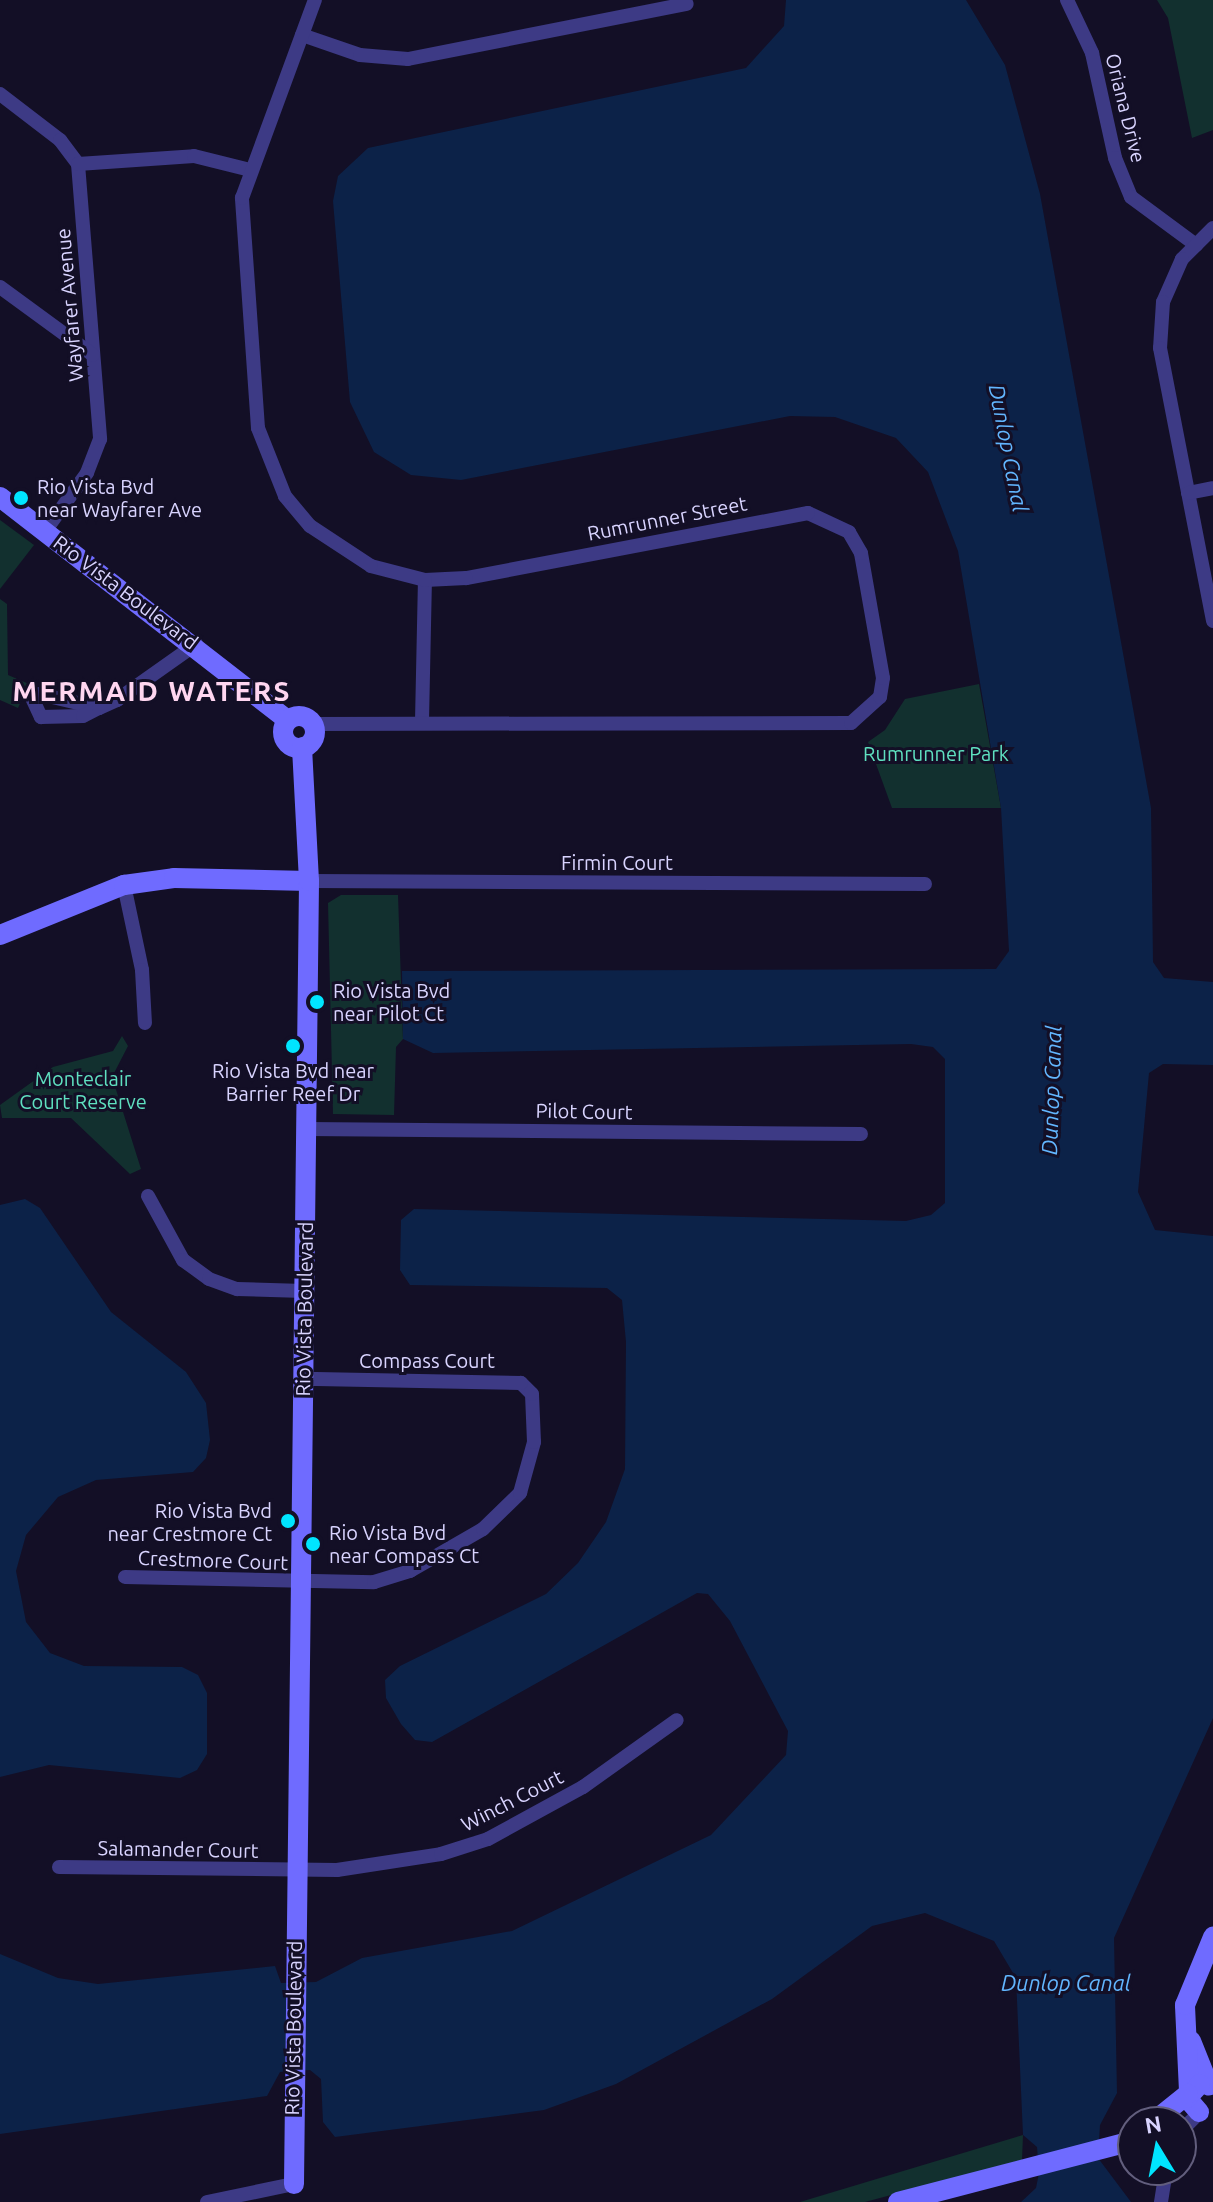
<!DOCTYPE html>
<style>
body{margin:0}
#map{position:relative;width:1213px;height:2202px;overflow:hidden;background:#130f26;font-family:Ubuntu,sans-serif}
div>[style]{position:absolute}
.green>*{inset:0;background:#12302f}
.water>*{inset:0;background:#0c2248}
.street>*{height:14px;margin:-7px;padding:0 7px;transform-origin:7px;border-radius:7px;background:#3d3a85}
.secondary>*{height:20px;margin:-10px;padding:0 10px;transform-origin:10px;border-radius:10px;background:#6f6bff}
.secondary>.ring{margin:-10px;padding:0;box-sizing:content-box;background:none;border:20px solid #6f6bff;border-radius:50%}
.dots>*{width:22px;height:22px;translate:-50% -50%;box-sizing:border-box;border:4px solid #130f26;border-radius:50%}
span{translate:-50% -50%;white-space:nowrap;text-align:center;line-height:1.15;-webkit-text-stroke:6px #130f26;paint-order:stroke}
.street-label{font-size:20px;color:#d9d4ff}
.poi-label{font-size:20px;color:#d9d4ff}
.left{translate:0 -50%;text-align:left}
.right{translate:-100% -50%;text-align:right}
.park-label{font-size:20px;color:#5fe0c0}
.water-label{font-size:22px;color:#62b6ff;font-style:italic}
.district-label{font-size:28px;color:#ffd6f0;font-weight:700;letter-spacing:2px}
.north{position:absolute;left:1117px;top:2106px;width:80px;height:80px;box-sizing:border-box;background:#130f26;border:2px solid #625e7d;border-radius:50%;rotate:350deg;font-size:22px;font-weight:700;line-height:32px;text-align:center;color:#d9d4ff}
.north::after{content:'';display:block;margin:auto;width:28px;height:36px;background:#00e5ff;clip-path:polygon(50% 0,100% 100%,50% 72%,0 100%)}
</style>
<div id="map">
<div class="green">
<i style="clip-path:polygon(1157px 0,1213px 0,1213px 130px,1192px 138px,1168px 18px)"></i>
<i style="clip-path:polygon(0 520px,34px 545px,0 589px)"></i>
<i style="clip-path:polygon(0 599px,7px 604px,8px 675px,29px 684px,18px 708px,0 700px)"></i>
<i style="clip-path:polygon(979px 684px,1001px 808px,892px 808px,868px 742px,885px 730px,905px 699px)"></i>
<i style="clip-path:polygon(341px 895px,398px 895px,403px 1039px,396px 1047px,394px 1115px,333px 1114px,328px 903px)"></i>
<i style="clip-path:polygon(122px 1036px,128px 1046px,112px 1077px,141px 1169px,130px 1174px,71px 1118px,2px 1118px,0 1105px,53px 1067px,113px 1051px)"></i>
<i style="clip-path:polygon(1023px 2135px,1022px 2160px,865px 2202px,800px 2202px)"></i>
</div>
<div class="water">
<i style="clip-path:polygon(786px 0,966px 0,1005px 65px,1040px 194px,1151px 808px,1153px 962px,1164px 978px,1213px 982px,1213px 1065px,1163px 1064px,1149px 1073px,1138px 1192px,1155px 1230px,1213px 1236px,1213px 1718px,1114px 1938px,1117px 2093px,1100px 2125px,1098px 2158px,1131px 2202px,1021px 2202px,1036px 2188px,1039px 2173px,1037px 2147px,1023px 2135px,1016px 1978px,994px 1941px,925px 1913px,872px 1926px,772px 1999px,616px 2084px,544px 2110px,335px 2137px,323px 2122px,321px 2079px,310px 2070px,280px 2072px,267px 2096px,0 2134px,0 1954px,58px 1978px,98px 1984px,275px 1966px,281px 1983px,316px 1982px,362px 1958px,512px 1931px,711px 1835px,786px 1755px,788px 1731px,730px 1621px,708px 1594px,697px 1593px,432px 1742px,415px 1740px,401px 1724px,386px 1698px,385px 1680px,400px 1666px,546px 1594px,578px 1563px,606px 1522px,625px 1469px,626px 1342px,622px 1300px,607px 1288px,410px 1285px,400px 1270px,401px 1220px,414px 1209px,906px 1221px,931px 1215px,945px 1203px,945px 1059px,933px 1047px,911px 1044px,433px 1053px,403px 1039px,402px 971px,996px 969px,1009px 951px,1001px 808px,958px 551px,928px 472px,896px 438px,835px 417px,790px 416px,461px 480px,411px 475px,374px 452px,350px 402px,333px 201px,338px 176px,368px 148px,746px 68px,784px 26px)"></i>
<i style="clip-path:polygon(25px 1199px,40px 1208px,111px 1312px,186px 1372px,206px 1403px,210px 1440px,206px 1458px,193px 1472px,96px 1480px,58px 1497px,26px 1535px,16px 1571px,26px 1622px,50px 1653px,84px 1666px,182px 1667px,198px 1675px,207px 1693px,207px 1754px,197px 1770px,180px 1778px,49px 1765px,0 1777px,0 1205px)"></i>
</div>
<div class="street">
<i style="left:1067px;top:0;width:59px;rotate:64.7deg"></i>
<i style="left:1092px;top:53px;width:107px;rotate:77.6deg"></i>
<i style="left:1115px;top:158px;width:42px;rotate:67.7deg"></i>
<i style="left:1131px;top:197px;width:81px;rotate:36.4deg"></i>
<i style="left:302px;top:35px;width:61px;rotate:19deg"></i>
<i style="left:360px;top:55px;width:48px;rotate:4.8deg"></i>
<i style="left:408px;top:59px;width:284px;rotate:-11.2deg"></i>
<i style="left:0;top:94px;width:76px;rotate:37.5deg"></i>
<i style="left:60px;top:140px;width:30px;rotate:53deg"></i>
<i style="left:78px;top:164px;width:276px;rotate:85.4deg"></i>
<i style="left:100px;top:439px;width:36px;rotate:111deg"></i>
<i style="left:87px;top:473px;width:72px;rotate:125.9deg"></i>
<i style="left:78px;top:164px;width:116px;rotate:-3.9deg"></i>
<i style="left:194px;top:156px;width:58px;rotate:14deg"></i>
<i style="left:1213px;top:228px;width:44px;rotate:135deg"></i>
<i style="left:1182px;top:259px;width:47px;rotate:113.8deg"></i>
<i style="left:1163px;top:302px;width:46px;rotate:93.7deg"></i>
<i style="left:1160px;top:348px;width:278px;rotate:79deg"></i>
<i style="left:0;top:287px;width:115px;rotate:36.2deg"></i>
<i style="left:1188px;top:493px;width:25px;rotate:-11deg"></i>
<i style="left:99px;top:708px;width:61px;rotate:-166.7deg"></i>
<i style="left:40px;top:694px;width:9px;rotate:139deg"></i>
<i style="left:33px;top:700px;width:19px;rotate:65deg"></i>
<i style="left:41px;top:717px;width:42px;rotate:-1.4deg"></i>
<i style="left:83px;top:716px;width:18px;rotate:-27deg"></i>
<i style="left:99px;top:708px;width:20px;rotate:-24deg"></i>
<i style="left:117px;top:700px;width:97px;rotate:-35.3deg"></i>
<i style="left:422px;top:721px;width:141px;rotate:-88.8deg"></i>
<i style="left:313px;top:724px;width:538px;rotate:-0.11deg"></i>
<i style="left:851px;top:723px;width:39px;rotate:-42deg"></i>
<i style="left:880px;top:697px;width:19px;rotate:-81deg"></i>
<i style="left:883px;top:678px;width:127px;rotate:-100deg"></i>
<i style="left:861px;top:553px;width:24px;rotate:-120deg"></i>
<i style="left:849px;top:532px;width:45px;rotate:-155.1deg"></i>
<i style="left:808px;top:513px;width:348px;rotate:169.2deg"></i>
<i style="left:466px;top:578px;width:41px;rotate:177.2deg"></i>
<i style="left:425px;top:580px;width:56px;rotate:-165.5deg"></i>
<i style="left:371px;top:566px;width:73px;rotate:-146.7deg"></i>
<i style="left:310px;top:526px;width:39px;rotate:-130deg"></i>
<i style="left:285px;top:496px;width:73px;rotate:-111.7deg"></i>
<i style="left:258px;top:428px;width:231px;rotate:-94deg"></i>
<i style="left:242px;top:198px;width:211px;rotate:-69.8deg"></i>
<i style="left:309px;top:881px;width:616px;rotate:0.28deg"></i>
<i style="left:124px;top:885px;width:87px;rotate:78deg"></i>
<i style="left:142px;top:970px;width:53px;rotate:86.8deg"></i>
<i style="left:307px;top:1129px;width:554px;rotate:0.52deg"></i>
<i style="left:148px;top:1196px;width:73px;rotate:61.3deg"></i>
<i style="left:183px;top:1260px;width:32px;rotate:36deg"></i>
<i style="left:209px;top:1279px;width:30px;rotate:20deg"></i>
<i style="left:237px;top:1289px;width:67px;rotate:1.7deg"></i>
<i style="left:125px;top:1577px;width:249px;rotate:1.2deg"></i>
<i style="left:374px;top:1582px;width:38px;rotate:-17deg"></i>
<i style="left:410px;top:1571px;width:84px;rotate:-29.9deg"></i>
<i style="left:483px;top:1529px;width:52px;rotate:-44.2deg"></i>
<i style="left:520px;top:1493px;width:53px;rotate:-74.6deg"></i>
<i style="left:534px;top:1442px;width:48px;rotate:-92.4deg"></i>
<i style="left:532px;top:1394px;width:16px;rotate:-135deg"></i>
<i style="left:521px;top:1383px;width:218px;rotate:-178.9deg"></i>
<i style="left:59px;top:1867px;width:278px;rotate:0.6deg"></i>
<i style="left:337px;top:1870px;width:105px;rotate:-8.7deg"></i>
<i style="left:441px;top:1854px;width:49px;rotate:-17.7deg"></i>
<i style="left:488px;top:1839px;width:108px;rotate:-28.7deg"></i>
<i style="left:583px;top:1787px;width:115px;rotate:-35.5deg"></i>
<i style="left:1181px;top:2131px;width:27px;rotate:-45deg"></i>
<i style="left:207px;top:2202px;width:89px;rotate:-11.7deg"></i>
<i style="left:1161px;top:2202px;width:32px;rotate:-81deg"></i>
</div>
<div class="secondary">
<i style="left:0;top:497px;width:364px;rotate:37.8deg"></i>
<i class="ring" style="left:283px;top:716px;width:12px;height:12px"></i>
<i style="left:0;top:935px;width:134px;rotate:-22deg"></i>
<i style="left:124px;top:885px;width:50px;rotate:-8deg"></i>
<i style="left:174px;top:878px;width:135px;rotate:1.3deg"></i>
<i style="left:1191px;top:2041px;width:48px;rotate:68.2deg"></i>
<i style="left:1189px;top:2091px;width:86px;rotate:-92.7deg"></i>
<i style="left:1185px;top:2005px;width:74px;rotate:-67.6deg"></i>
<i style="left:1199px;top:2112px;width:18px;rotate:-131deg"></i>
<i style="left:1187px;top:2098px;width:19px;rotate:-47deg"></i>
<i style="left:1153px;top:2122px;width:45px;rotate:-38.7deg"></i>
<i style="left:294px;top:2184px;width:1303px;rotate:-89.34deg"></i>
<i style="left:309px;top:881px;width:134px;rotate:-93deg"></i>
<i style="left:898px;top:2202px;width:243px;rotate:-14.6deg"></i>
</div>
<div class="dots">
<i style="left:21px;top:498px;background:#00e5ff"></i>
<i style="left:317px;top:1002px;background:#00e5ff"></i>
<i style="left:293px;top:1046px;background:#00e5ff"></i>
<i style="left:288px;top:1521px;background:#00e5ff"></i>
<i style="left:313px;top:1544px;background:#00e5ff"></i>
</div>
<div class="street-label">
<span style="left:1126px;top:108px;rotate:76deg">Oriana Drive</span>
<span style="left:69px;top:305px;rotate:-95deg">Wayfarer Avenue</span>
<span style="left:667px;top:518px;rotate:-11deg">Rumrunner Street</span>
<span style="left:126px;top:592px;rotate:37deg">Rio Vista Boulevard</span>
<span style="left:617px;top:862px">Firmin Court</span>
<span style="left:584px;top:1111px;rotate:1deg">Pilot Court</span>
<span style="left:304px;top:1309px;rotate:-89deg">Rio Vista Boulevard</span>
<span style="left:427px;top:1360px">Compass Court</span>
<span style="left:213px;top:1560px;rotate:2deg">Crestmore Court</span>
<span style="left:512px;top:1800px;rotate:-27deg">Winch Court</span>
<span style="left:178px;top:1849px;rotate:1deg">Salamander Court</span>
<span style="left:293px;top:2028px;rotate:-89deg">Rio Vista Boulevard</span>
</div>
<div class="poi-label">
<span class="left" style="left:37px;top:498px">Rio Vista Bvd<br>near Wayfarer Ave</span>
<span class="left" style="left:333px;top:1002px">Rio Vista Bvd<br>near Pilot Ct</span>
<span style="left:293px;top:1082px">Rio Vista Bvd near<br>Barrier Reef Dr</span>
<span class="right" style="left:272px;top:1522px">Rio Vista Bvd<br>near Crestmore Ct</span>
<span class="left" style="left:329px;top:1544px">Rio Vista Bvd<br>near Compass Ct</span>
</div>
<div class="park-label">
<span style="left:936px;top:753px">Rumrunner Park</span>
<span style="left:83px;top:1090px">Monteclair<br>Court Reserve</span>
</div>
<div class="water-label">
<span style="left:1009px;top:448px;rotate:79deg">Dunlop Canal</span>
<span style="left:1051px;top:1090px;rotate:-88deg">Dunlop Canal</span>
<span style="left:1066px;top:1983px">Dunlop Canal</span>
</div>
<div class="district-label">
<span style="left:152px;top:691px">MERMAID WATERS</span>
</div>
<div class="north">N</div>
</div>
